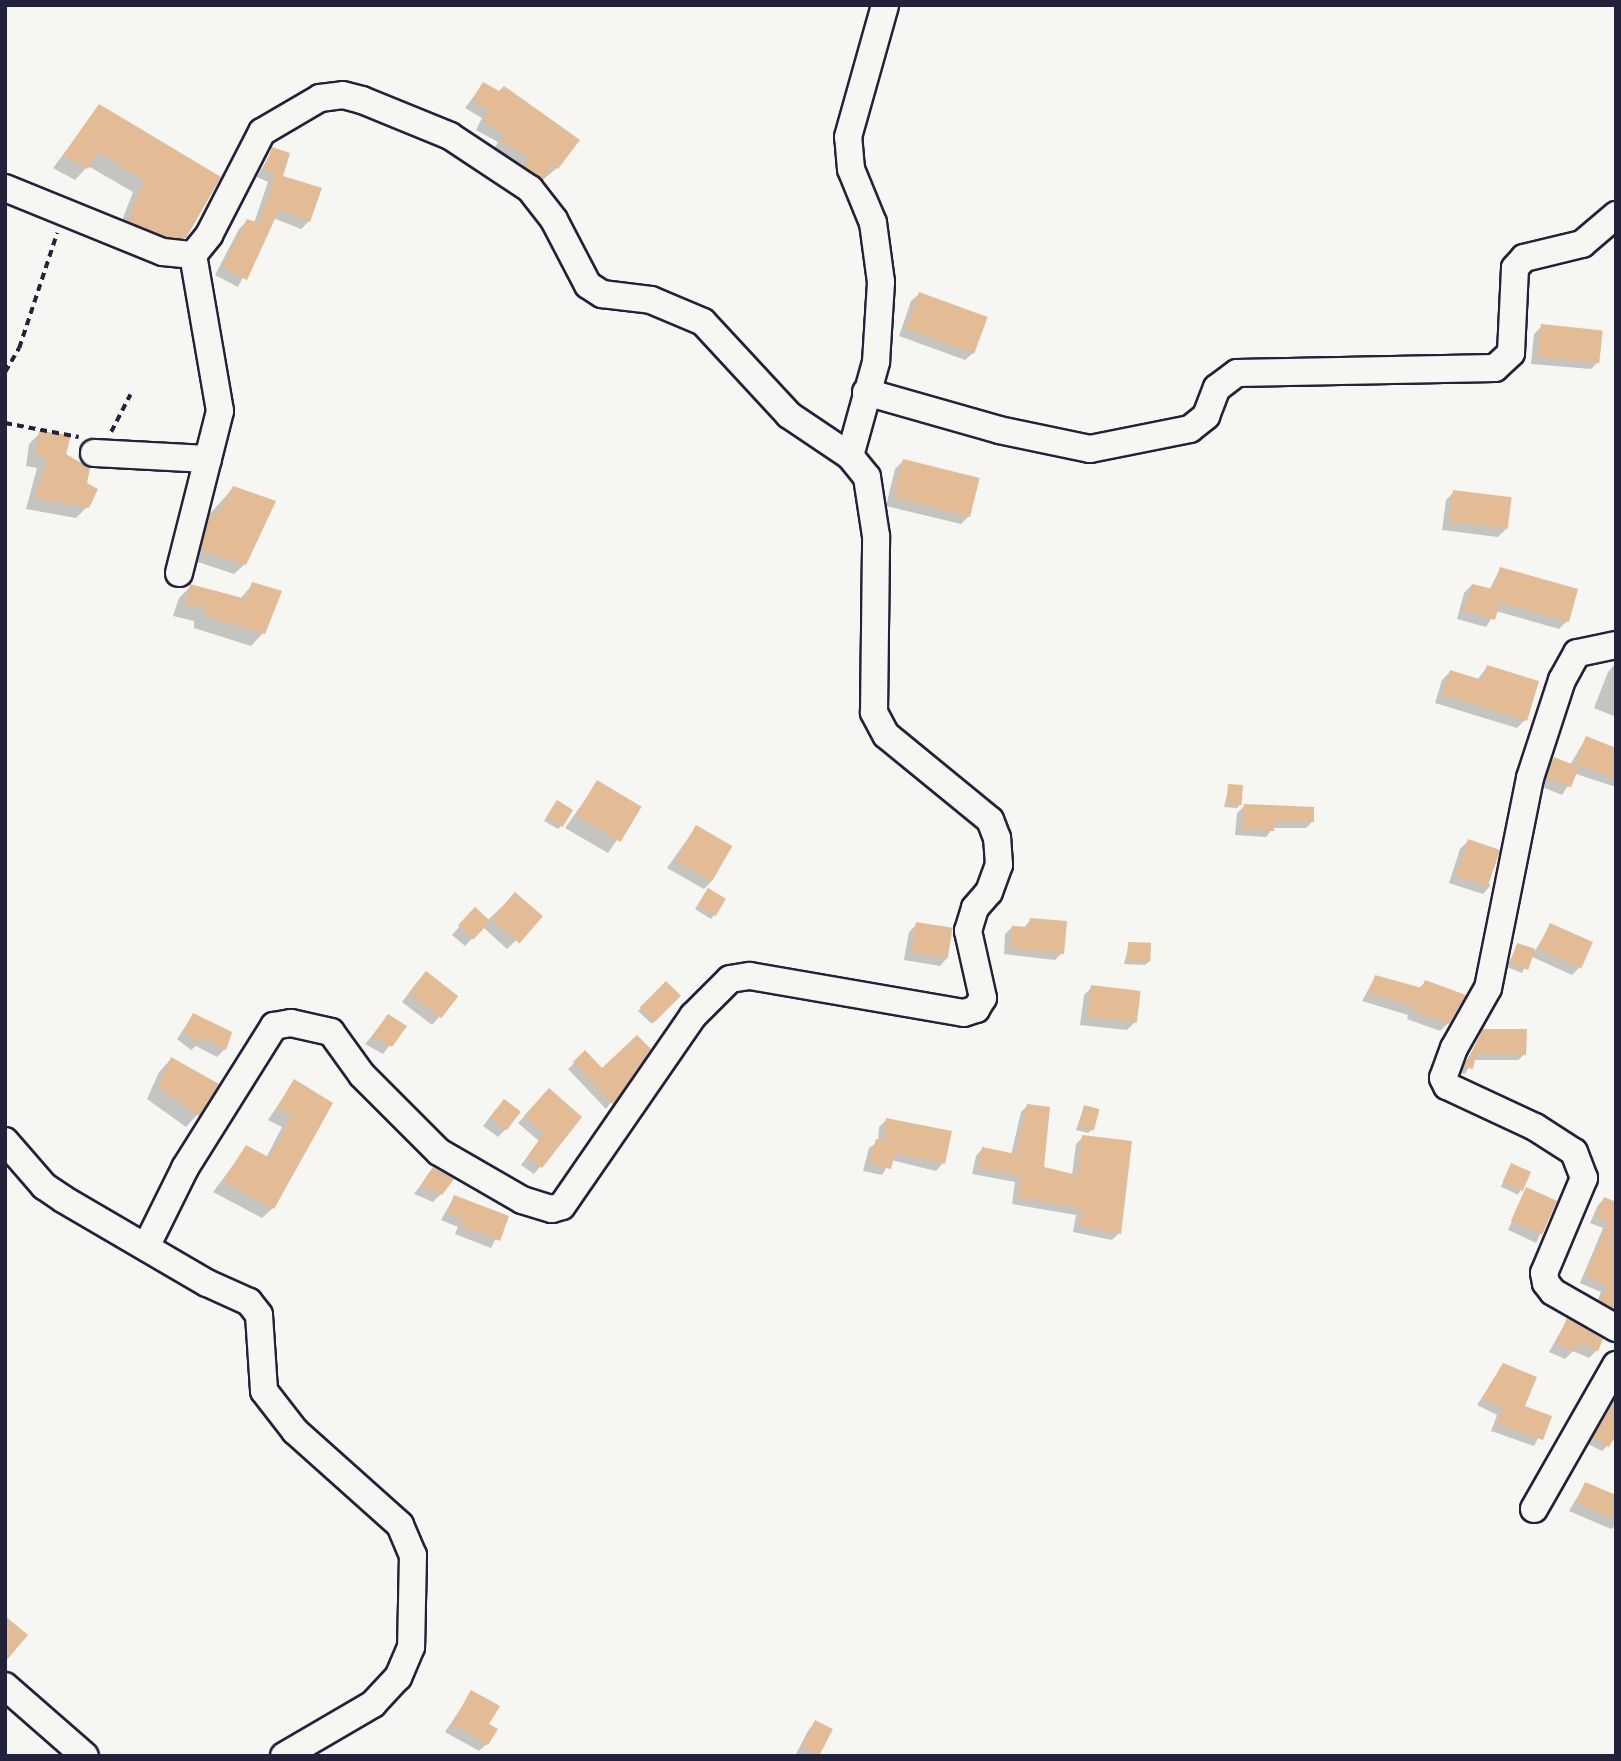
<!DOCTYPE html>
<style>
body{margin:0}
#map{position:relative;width:1621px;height:1761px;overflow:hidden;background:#f6f6f2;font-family:Mali,sans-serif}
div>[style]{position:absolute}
.shadow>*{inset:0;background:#0003;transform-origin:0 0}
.building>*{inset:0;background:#e3bb94;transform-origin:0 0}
.path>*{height:3.5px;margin-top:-1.75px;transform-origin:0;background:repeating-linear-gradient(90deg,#22223b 0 7px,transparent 0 12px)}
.roads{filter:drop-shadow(2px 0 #22223b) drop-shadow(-2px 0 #22223b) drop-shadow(0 2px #22223b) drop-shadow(0 -2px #22223b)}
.minor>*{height:26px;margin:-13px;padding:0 13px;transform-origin:13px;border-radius:13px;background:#f6f6f2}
span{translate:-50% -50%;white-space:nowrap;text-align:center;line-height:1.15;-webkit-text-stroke:5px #f6f6f2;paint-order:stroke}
.frame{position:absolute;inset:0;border:7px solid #22223b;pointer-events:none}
</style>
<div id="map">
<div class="shadow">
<i style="clip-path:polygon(483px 84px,578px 140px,557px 168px,534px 187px,517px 174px,523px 165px,494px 149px,498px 142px,476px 130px,482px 118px,465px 108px)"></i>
<i style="clip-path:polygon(99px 107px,185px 237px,172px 250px,117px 233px,133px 192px,88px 166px,75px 180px,53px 168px)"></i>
<i style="clip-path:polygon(273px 149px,281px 177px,309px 221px,301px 229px,273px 218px,238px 287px,215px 275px,239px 229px,247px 221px,254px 223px,268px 182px,257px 177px)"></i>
<i style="clip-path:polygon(919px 294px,986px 318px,973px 353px,965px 360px,899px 336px,911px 301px)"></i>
<i style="clip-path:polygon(1542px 326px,1599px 361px,1591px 369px,1531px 364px,1534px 334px)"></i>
<i style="clip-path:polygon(40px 433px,85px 484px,87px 507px,76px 518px,26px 509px,37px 468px,26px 466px,29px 444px)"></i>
<i style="clip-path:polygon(903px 461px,969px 516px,961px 524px,886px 506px,895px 469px)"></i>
<i style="clip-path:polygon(233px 488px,245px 564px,234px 574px,192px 560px,200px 525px)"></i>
<i style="clip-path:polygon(1454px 492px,1506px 529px,1498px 537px,1442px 530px,1446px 500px)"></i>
<i style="clip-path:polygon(1500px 569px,1567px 621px,1559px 629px,1496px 611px,1486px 627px,1457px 619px,1464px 593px,1472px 585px,1489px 590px)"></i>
<i style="clip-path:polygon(253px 584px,280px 593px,263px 633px,251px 646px,194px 628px,194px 621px,173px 616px,179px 598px,191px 586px,240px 599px)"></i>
<i style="clip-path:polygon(1615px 664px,1616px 664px,1616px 717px,1594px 708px,1608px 672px)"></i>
<i style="clip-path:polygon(1487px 667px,1525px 720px,1517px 728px,1435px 703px,1442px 680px,1450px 672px,1477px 680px)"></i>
<i style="clip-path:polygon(1586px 738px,1616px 749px,1616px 787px,1576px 774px,1562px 795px,1540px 786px,1546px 767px,1554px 759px,1570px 765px)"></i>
<i style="clip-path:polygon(597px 783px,640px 807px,608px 853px,565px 828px)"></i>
<i style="clip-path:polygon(1229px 786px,1240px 805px,1237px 808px,1224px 807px)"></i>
<i style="clip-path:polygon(554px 805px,561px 826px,558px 829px,544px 821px)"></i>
<i style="clip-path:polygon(1244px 806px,1313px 821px,1306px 828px,1273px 828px,1266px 837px,1235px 835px,1237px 813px)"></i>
<i style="clip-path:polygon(696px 827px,711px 882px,704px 889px,667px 868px)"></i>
<i style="clip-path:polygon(1468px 841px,1490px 886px,1483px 894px,1449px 883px,1460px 849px)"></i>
<i style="clip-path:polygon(705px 893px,714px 915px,711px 919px,695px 909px)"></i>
<i style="clip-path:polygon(515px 894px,540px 917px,507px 949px,483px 927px,465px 946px,452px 935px,467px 918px,487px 921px)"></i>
<i style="clip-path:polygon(1031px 919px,1062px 953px,1055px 960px,1004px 954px,1005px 934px,1012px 927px,1024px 928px)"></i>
<i style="clip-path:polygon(917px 924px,947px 958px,940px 966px,904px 960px,909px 932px)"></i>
<i style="clip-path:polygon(1550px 925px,1580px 967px,1572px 975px,1530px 956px,1522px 973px,1507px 967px,1517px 945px,1535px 951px)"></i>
<i style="clip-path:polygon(1129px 944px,1149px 962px,1145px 965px,1124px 964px)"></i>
<i style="clip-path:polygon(1375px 977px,1418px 989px,1425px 982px,1448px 1023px,1440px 1031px,1407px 1019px,1408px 1015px,1362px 1001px)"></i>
<i style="clip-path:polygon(418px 981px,439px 1017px,432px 1025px,402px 1002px)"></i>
<i style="clip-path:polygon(666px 983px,677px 995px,652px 1024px,638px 1011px)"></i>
<i style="clip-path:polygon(1092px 987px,1135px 1022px,1127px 1030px,1080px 1025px,1084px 995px)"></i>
<i style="clip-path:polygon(193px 1015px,225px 1049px,217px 1057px,196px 1046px,191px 1050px,177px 1039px)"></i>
<i style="clip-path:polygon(388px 1017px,404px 1027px,383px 1054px,365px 1044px)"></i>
<i style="clip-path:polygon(1484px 1031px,1525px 1054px,1518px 1060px,1473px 1060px,1465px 1074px,1459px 1073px)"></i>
<i style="clip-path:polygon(649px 1049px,606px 1109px,568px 1069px,585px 1053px,602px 1070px)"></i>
<i style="clip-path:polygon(171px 1059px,198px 1114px,186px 1127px,147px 1099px,159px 1072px)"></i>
<i style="clip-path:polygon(294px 1081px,331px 1104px,273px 1208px,262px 1218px,213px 1192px,246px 1148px,266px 1158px,282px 1127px,268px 1120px)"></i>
<i style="clip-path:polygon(549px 1090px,580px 1117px,534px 1174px,521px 1165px,539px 1141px,518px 1123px)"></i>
<i style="clip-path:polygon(1028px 1105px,1042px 1168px,1072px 1175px,1076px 1144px,1083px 1137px,1119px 1233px,1112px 1240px,1073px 1232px,1076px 1215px,1012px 1204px,1015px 1182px,972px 1174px,976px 1156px,982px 1149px,1011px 1155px,1021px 1112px)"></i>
<i style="clip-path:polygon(1084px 1107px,1092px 1130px,1088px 1133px,1076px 1130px)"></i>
<i style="clip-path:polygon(496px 1109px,506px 1129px,498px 1137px,483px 1126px)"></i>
<i style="clip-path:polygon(886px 1120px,943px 1163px,936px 1171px,891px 1160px,882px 1175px,863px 1171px,869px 1148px,878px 1142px,879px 1127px)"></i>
<i style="left:1511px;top:1165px;width:19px;height:24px;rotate:25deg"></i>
<i style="clip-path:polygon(433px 1169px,441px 1194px,433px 1202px,414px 1194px)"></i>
<i style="left:1527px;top:1189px;width:31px;height:45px;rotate:25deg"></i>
<i style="clip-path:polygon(1616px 1196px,1616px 1307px,1609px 1315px,1595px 1307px,1601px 1292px,1580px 1283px,1603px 1228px,1590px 1223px,1598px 1205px,1604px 1199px,1613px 1203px)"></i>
<i style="clip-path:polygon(454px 1197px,507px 1217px,491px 1248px,455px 1234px,458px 1227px,441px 1220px)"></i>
<i style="clip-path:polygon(1567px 1320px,1597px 1350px,1589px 1358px,1573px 1351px,1565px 1359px,1549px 1352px)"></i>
<i style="clip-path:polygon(1503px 1365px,1522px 1407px,1549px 1417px,1534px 1446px,1491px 1431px,1497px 1415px,1477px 1405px)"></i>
<i style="clip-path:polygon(1615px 1401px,1607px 1446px,1602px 1451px,1588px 1444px)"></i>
<i style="clip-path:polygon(1585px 1484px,1616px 1497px,1616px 1525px,1611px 1529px,1569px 1511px)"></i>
<i style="clip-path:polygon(472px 1692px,487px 1724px,487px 1744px,479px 1751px,445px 1732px)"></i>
<i style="clip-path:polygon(816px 1723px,818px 1755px,796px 1754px,809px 1729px)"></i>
</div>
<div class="building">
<i style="clip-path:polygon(483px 82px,499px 91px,504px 86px,580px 140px,558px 169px,553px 165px,543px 180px,523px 166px,529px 157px,500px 141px,504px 134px,483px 121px,488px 110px,472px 100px)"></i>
<i style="clip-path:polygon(99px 104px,221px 177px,186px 238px,167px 237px,128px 221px,144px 180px,97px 152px,88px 169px,63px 155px)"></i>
<i style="clip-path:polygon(272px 147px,290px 153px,283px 176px,322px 188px,310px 222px,279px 210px,247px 280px,222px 267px,247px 219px,259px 223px,275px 174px,264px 170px)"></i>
<i style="left:919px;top:292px;width:73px;height:39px;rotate:20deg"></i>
<i style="left:1541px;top:324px;width:62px;height:33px;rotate:6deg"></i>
<i style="clip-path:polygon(39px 431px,71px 435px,66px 454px,90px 468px,87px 483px,98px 489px,89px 508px,35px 498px,47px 458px,36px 455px)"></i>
<i style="left:903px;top:459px;width:79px;height:40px;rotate:14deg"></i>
<i style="clip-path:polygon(233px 486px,276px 501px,246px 565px,201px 550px,211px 512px,217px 515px)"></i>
<i style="left:1453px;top:490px;width:59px;height:32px;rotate:7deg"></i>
<i style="clip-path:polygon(1500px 567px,1578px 589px,1569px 622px,1500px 603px,1495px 620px,1464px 611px,1472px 584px,1493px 589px)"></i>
<i style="clip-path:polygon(252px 582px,282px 591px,265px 634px,205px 616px,206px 609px,185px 604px,190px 584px,246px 599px)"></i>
<i style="clip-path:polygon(1487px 665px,1539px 681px,1527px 721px,1442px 695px,1450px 670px,1482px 680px)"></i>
<i style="clip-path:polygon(1586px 736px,1616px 748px,1616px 779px,1575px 763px)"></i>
<i style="left:1554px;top:757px;width:27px;height:22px;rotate:22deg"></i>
<i style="left:597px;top:780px;width:52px;height:41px;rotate:31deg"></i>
<i style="left:1228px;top:784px;width:15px;height:20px;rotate:4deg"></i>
<i style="left:557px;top:800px;width:19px;height:20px;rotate:32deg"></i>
<i style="clip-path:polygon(1244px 804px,1314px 807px,1314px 822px,1275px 822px,1274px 831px,1241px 829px)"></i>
<i style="left:696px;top:825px;width:42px;height:41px;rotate:30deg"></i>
<i style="left:1468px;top:839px;width:34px;height:39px;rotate:19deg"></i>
<i style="left:708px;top:888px;width:21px;height:20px;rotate:31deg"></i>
<i style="left:515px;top:892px;width:37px;height:36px;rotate:41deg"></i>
<i style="left:475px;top:907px;width:21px;height:25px;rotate:43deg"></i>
<i style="clip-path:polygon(1030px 918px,1067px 921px,1064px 954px,1010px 948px,1012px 926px,1029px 927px)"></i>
<i style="left:916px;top:922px;width:37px;height:31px;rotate:9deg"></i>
<i style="left:1550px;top:923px;width:47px;height:29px;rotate:24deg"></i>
<i style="left:1128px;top:942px;width:23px;height:19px;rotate:2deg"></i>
<i style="left:1517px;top:943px;width:19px;height:22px;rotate:18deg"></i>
<i style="left:426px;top:971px;width:41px;height:28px;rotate:38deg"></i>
<i style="clip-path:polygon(1375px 975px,1422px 988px,1425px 980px,1466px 995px,1449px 1024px,1413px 1011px,1415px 1007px,1369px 993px)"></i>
<i style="left:666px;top:981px;width:21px;height:37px;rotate:45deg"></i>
<i style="left:1091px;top:985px;width:50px;height:32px;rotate:7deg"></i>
<i style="clip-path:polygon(193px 1013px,232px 1032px,226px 1050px,205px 1039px,201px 1043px,184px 1031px)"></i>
<i style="clip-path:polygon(388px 1014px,407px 1026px,392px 1047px,372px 1036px)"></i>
<i style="clip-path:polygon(1483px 1029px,1527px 1029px,1526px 1055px,1476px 1054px,1473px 1069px,1464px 1067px)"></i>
<i style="clip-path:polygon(637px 1035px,651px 1049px,613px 1105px,573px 1062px,585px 1050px,602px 1068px)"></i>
<i style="clip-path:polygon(171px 1057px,219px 1084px,199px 1116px,158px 1087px)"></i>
<i style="clip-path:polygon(294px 1079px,333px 1103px,274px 1209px,223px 1181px,246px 1145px,270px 1158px,292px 1116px,277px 1108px)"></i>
<i style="clip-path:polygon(549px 1088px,582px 1117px,542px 1168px,527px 1157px,544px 1133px,524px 1116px)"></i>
<i style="left:504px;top:1099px;width:21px;height:23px;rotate:37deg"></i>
<i style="clip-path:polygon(1027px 1104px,1050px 1107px,1044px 1167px,1077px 1175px,1082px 1135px,1132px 1141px,1121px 1234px,1079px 1226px,1082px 1209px,1018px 1197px,1021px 1176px,978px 1168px,982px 1147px,1016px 1154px)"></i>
<i style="left:1084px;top:1105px;width:16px;height:22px;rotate:15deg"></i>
<i style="clip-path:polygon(886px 1118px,952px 1131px,945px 1164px,895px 1153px,891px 1169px,869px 1164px,876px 1139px,885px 1141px)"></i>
<i style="left:1511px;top:1163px;width:22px;height:21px;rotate:24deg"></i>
<i style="clip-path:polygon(433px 1167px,454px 1179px,442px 1195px,420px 1186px)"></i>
<i style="left:1526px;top:1187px;width:34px;height:37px;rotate:24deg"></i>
<i style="clip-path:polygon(454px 1195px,509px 1216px,500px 1241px,461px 1227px,464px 1220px,447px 1213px)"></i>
<i style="clip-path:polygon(1604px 1197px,1616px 1202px,1616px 1310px,1600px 1301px,1606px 1286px,1585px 1276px,1608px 1222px,1595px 1217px)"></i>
<i style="clip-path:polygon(1567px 1318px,1603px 1339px,1598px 1351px,1579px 1343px,1575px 1352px,1556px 1344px)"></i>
<i style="clip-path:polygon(1503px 1363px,1537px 1377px,1525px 1406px,1552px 1416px,1543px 1440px,1497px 1424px,1503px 1408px,1482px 1398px)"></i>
<i style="clip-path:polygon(1616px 1397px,1616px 1435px,1609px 1447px,1593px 1438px)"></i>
<i style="clip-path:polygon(1585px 1482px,1616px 1495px,1616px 1520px,1576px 1503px)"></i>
<i style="clip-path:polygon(5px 1616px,28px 1635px,5px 1662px)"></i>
<i style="clip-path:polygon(471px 1690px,500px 1706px,489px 1724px,498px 1729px,488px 1745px,452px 1724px)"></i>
<i style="left:815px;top:1720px;width:20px;height:30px;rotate:27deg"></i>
</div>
<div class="path">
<i style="left:5px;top:372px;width:28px;rotate:-60deg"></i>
<i style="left:19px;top:348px;width:121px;rotate:-71.7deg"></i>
<i style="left:5px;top:423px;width:75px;rotate:10.7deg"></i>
<i style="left:111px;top:432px;width:42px;rotate:-62.8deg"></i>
</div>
<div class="roads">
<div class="minor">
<i style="left:5px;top:188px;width:170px;rotate:22.1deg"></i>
<i style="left:163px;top:252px;width:30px;rotate:6deg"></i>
<i style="left:193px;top:255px;width:26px;rotate:-51deg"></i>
<i style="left:209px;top:235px;width:116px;rotate:-62.8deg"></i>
<i style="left:262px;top:132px;width:67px;rotate:-30.4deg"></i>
<i style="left:320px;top:98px;width:23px;rotate:-7deg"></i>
<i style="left:343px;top:95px;width:20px;rotate:15deg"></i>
<i style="left:362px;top:100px;width:95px;rotate:22.2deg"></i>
<i style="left:450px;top:136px;width:96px;rotate:33.5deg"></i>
<i style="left:530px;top:189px;width:39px;rotate:52deg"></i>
<i style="left:554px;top:220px;width:73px;rotate:62.4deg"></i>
<i style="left:588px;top:285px;width:17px;rotate:33deg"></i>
<i style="left:602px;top:294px;width:49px;rotate:7deg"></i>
<i style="left:651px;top:300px;width:56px;rotate:22.9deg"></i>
<i style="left:703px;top:322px;width:127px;rotate:47.2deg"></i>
<i style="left:789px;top:415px;width:73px;rotate:33.9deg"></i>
<i style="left:866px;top:392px;width:138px;rotate:15.9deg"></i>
<i style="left:999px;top:430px;width:93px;rotate:11.8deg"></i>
<i style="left:1090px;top:449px;width:102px;rotate:-11.3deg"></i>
<i style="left:1190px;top:429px;width:21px;rotate:-39deg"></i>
<i style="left:1206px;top:416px;width:30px;rotate:-69deg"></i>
<i style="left:1217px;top:388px;width:25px;rotate:-37deg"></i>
<i style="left:1237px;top:373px;width:258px;rotate:-1.1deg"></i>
<i style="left:1495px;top:368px;width:22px;rotate:-43deg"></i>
<i style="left:1511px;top:353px;width:85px;rotate:-87.3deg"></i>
<i style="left:1515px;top:268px;width:13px;rotate:-48deg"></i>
<i style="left:1524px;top:258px;width:60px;rotate:-13.6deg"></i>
<i style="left:1582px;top:244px;width:45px;rotate:-40.5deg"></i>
<i style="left:94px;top:453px;width:114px;rotate:3deg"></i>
<i style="left:179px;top:573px;width:167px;rotate:-75.8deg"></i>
<i style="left:220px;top:411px;width:158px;rotate:-99.8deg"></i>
<i style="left:1616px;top:645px;width:40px;rotate:168deg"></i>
<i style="left:1577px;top:653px;width:31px;rotate:119deg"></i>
<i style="left:1562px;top:680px;width:103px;rotate:108.1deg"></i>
<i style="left:1530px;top:778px;width:214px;rotate:101.3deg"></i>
<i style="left:1488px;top:988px;width:69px;rotate:119.5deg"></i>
<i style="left:1454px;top:1048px;width:32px;rotate:110deg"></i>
<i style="left:1443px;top:1078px;width:9px;rotate:63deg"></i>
<i style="left:1447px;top:1086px;width:97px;rotate:25deg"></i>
<i style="left:1535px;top:1127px;width:46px;rotate:32.7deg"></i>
<i style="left:1574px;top:1152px;width:28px;rotate:69deg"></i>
<i style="left:1584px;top:1178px;width:103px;rotate:112.8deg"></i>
<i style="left:1544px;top:1273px;width:10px;rotate:79deg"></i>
<i style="left:1546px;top:1283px;width:11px;rotate:52deg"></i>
<i style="left:1553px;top:1292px;width:73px;rotate:29.7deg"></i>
<i style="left:5px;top:1141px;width:60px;rotate:49.1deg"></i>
<i style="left:44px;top:1186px;width:23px;rotate:34deg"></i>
<i style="left:63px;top:1199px;width:167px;rotate:30.3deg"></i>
<i style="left:207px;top:1283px;width:46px;rotate:24.3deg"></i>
<i style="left:249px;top:1302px;width:16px;rotate:52deg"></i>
<i style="left:259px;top:1315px;width:76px;rotate:86.2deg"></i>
<i style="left:264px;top:1391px;width:51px;rotate:52.2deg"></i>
<i style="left:295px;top:1431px;width:141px;rotate:41.8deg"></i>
<i style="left:400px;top:1525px;width:33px;rotate:67deg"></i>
<i style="left:413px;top:1555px;width:92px;rotate:91.2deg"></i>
<i style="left:411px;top:1647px;width:33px;rotate:113deg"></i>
<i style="left:398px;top:1677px;width:37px;rotate:133deg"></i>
<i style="left:373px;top:1704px;width:103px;rotate:149.7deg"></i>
<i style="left:147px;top:1245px;width:86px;rotate:-63.7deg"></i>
<i style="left:185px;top:1168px;width:168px;rotate:-57.9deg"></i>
<i style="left:274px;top:1026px;width:17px;rotate:-10deg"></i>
<i style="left:291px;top:1023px;width:41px;rotate:12.7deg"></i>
<i style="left:331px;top:1032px;width:53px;rotate:54.2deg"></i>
<i style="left:362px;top:1075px;width:109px;rotate:45deg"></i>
<i style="left:439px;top:1152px;width:96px;rotate:30deg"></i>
<i style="left:522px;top:1200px;width:31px;rotate:17deg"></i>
<i style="left:552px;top:1209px;width:10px;rotate:-17deg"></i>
<i style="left:562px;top:1206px;width:231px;rotate:-55.4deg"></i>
<i style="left:693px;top:1016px;width:52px;rotate:-45deg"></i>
<i style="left:730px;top:979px;width:20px;rotate:-9deg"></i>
<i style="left:750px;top:976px;width:217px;rotate:9.8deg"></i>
<i style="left:964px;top:1013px;width:13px;rotate:-18deg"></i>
<i style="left:976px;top:1009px;width:13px;rotate:-58deg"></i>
<i style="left:983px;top:998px;width:69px;rotate:-102.6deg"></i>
<i style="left:968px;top:931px;width:24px;rotate:-73deg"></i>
<i style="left:975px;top:908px;width:21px;rotate:-49deg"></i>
<i style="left:989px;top:892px;width:29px;rotate:-70deg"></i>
<i style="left:999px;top:865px;width:27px;rotate:-94deg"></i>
<i style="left:997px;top:838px;width:19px;rotate:-111deg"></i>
<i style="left:990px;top:820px;width:134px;rotate:-140.7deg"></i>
<i style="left:886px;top:735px;width:26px;rotate:-118deg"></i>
<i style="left:874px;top:712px;width:176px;rotate:-89.3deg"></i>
<i style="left:876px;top:536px;width:60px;rotate:-98.7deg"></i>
<i style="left:867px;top:477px;width:27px;rotate:-129deg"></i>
<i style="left:850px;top:456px;width:98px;rotate:-74.5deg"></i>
<i style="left:876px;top:362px;width:80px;rotate:-86.4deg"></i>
<i style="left:881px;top:282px;width:60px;rotate:-97.7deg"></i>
<i style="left:873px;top:223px;width:58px;rotate:-112.2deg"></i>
<i style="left:851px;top:169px;width:32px;rotate:-95deg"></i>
<i style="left:848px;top:137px;width:137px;rotate:-74.3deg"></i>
<i style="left:1534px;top:1509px;width:166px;rotate:-60.3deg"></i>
<i style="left:5px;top:1686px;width:106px;rotate:41.2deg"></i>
</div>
</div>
<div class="frame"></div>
</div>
